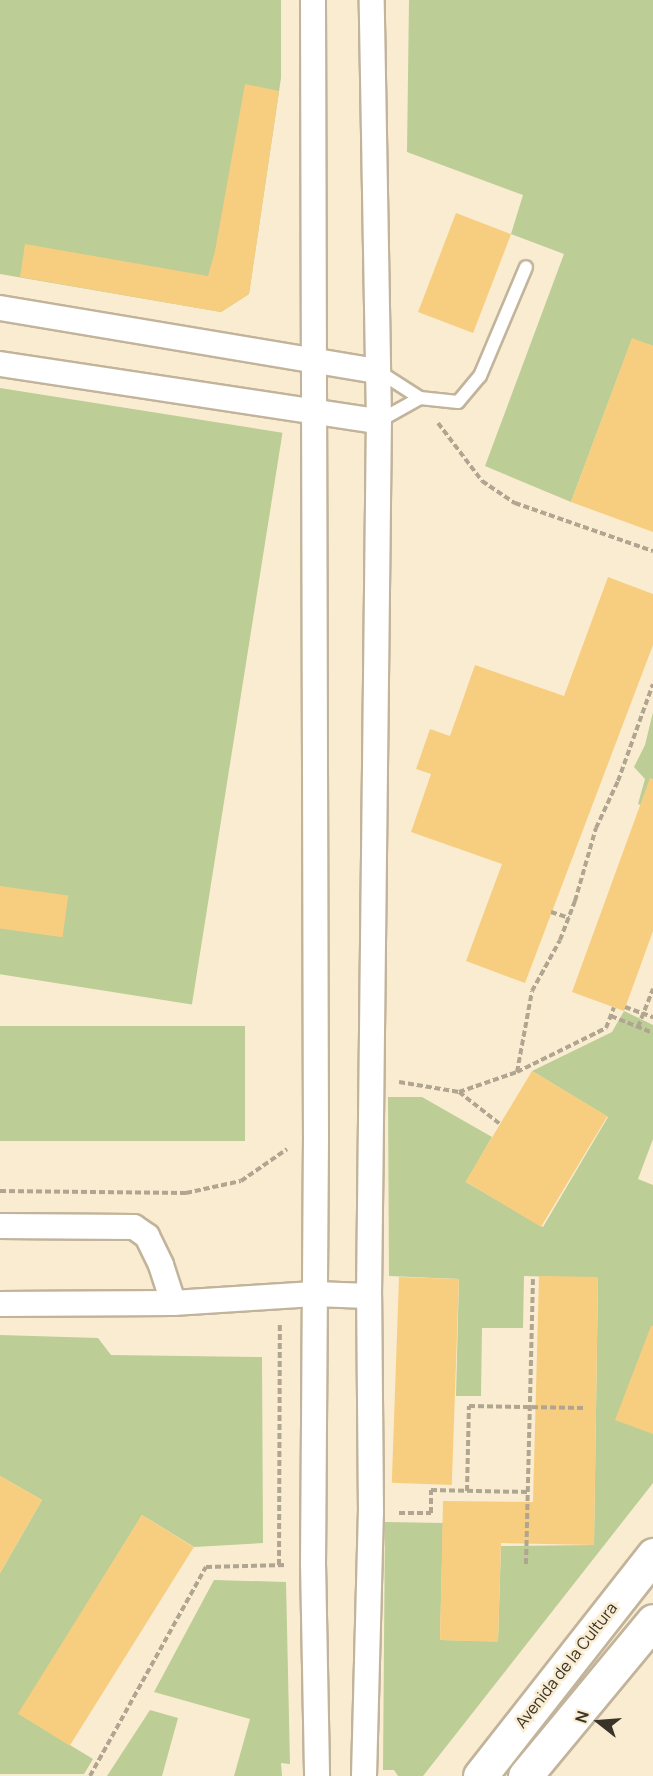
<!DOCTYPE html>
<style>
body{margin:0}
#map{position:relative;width:653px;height:1776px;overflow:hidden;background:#faecd1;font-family:Manrope,sans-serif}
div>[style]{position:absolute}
.green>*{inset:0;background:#bccd95;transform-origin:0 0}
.building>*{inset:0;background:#f7ce80;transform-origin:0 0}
.path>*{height:4px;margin-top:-2px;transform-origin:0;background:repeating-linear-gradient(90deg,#afa590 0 6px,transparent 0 9px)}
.roads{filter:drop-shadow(2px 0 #c2b49b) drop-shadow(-2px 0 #c2b49b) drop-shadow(0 2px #c2b49b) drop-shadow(0 -2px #c2b49b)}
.service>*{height:12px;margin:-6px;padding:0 6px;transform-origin:6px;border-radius:6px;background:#fff}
.minor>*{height:24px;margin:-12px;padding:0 12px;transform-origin:12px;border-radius:12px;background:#fff}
.secondary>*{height:33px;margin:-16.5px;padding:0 16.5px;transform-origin:16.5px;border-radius:16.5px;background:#fff}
span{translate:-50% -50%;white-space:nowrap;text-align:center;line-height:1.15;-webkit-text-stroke:5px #faecd1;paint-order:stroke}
.street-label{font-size:16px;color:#393429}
.north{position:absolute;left:569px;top:1692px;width:60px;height:60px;-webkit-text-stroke:4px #faecd1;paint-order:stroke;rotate:287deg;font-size:16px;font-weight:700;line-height:24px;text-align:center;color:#393429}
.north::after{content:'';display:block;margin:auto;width:21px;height:27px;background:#393429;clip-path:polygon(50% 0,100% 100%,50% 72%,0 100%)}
</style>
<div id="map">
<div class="green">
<i style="clip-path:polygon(0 0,281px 0,281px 78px,249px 294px,221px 312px,0 274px)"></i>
<i style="clip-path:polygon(409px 0,653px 0,653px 346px,632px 339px,571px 502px,485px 466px,564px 254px,511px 234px,523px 195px,407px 152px)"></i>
<i style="left:0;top:388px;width:286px;height:579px;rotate:9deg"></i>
<i style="clip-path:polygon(653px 712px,653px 810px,638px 804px,645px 779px,634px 767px,645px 745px)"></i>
<i style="clip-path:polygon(624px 1011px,653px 1025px,653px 1139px,638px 1179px,653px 1185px,653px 1483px,423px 1776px,398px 1776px,394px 1770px,383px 1770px,385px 1522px,443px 1523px,440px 1640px,498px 1641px,501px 1546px,594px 1545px,598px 1278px,524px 1276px,523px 1328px,482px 1328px,481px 1396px,456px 1396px,459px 1279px,389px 1276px,388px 1097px,422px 1097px,492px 1137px,466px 1182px,543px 1227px,608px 1117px,532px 1071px,612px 1032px)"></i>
<i style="left:245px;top:1026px;width:115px;height:245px;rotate:90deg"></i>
<i style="clip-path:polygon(0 1335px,98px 1338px,111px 1355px,262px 1357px,263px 1543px,194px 1547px,142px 1515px,19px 1714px,93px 1759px,84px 1774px,0 1774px,0 1573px,42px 1500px,0 1476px)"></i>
<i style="clip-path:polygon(214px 1580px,286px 1582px,290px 1764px,281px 1763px,282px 1776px,234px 1776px,250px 1719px,154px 1692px)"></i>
<i style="clip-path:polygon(150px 1710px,178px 1718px,162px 1776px,107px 1776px)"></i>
</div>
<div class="building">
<i style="clip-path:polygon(245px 84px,279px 91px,249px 294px,221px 312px,20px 277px,25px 244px,208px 276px,215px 251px)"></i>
<i style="left:456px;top:213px;width:59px;height:106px;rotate:21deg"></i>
<i style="clip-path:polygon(632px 338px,653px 346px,653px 532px,571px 502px)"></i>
<i style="clip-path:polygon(608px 577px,653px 594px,653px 645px,525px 983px,466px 961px,502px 864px,411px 832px,431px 774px,416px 769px,430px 729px,450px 736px,475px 665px,564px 696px)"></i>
<i style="clip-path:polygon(650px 778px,653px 779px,653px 931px,624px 1011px,572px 992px)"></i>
<i style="left:0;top:886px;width:69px;height:42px;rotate:8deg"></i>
<i style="left:532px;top:1071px;width:88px;height:129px;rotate:31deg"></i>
<i style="clip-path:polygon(539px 1276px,598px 1277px,594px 1545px,501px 1543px,498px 1642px,440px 1640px,443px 1501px,533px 1502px)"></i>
<i style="left:399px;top:1277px;width:60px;height:206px;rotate:2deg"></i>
<i style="clip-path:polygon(651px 1326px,653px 1326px,653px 1434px,615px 1420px)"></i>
<i style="clip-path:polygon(0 1476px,42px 1500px,0 1573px)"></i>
<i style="left:142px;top:1515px;width:61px;height:234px;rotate:32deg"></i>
</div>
<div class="path">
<i style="left:438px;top:423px;width:73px;rotate:52.8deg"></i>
<i style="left:482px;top:481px;width:40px;rotate:34deg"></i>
<i style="left:515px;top:503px;width:146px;rotate:19.2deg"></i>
<i style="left:551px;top:912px;width:19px;rotate:18deg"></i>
<i style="left:625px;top:1007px;width:30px;rotate:20deg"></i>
<i style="left:611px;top:1016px;width:45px;rotate:22deg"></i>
<i style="left:638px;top:1027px;width:41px;rotate:-68.5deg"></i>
<i style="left:517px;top:1072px;width:82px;rotate:-79.5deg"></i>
<i style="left:532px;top:991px;width:58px;rotate:-61.2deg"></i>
<i style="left:560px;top:940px;width:42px;rotate:-69deg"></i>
<i style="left:575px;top:901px;width:76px;rotate:-74deg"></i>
<i style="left:596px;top:828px;width:52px;rotate:-64.9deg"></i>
<i style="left:618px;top:781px;width:103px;rotate:-70.2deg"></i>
<i style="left:399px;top:1082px;width:61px;rotate:9.5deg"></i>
<i style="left:459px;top:1092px;width:52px;rotate:38deg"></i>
<i style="left:459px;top:1092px;width:61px;rotate:-19deg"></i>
<i style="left:517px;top:1072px;width:99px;rotate:-26.3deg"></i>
<i style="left:606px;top:1028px;width:22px;rotate:-69deg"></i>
<i style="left:0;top:1191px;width:186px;rotate:0.6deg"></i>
<i style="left:186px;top:1193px;width:56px;rotate:-12.3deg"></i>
<i style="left:241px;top:1181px;width:56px;rotate:-34.8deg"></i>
<i style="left:467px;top:1491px;width:85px;rotate:-88.7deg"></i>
<i style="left:469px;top:1406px;width:116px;rotate:1deg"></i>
<i style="left:399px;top:1513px;width:32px"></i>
<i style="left:431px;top:1513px;width:23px;rotate:-90deg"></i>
<i style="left:431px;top:1490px;width:97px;rotate:1.2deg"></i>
<i style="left:526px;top:1564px;width:285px;rotate:-88.6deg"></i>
<i style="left:279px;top:1565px;width:242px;rotate:-89.8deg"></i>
<i style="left:90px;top:1776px;width:239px;rotate:-61deg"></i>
<i style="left:206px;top:1567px;width:81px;rotate:-1.4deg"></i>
</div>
<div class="roads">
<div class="service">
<i style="left:378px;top:371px;width:50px;rotate:32.7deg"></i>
<i style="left:420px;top:398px;width:38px;rotate:6deg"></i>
<i style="left:458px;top:402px;width:34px;rotate:-50deg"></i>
<i style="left:480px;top:376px;width:118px;rotate:-67.1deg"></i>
<i style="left:379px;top:421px;width:47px;rotate:-29.3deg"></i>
</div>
<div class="minor">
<i style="left:313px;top:0;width:1137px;rotate:89.85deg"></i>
<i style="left:316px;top:1137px;width:426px;rotate:90.4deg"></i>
<i style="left:313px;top:1563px;width:213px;rotate:88.9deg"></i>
<i style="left:0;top:308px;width:383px;rotate:9.5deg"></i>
<i style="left:0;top:364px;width:383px;rotate:8.6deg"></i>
<i style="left:0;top:1226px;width:134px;rotate:0.4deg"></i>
<i style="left:134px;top:1227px;width:16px;rotate:35deg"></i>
<i style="left:147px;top:1236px;width:32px;rotate:64deg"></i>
<i style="left:161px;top:1265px;width:40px;rotate:72deg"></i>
<i style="left:173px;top:1303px;width:173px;rotate:179.7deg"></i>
<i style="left:173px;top:1303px;width:141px;rotate:-3.7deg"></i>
<i style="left:314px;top:1294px;width:55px;rotate:2.1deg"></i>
<i style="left:364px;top:1776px;width:263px;rotate:-88.5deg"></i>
<i style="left:371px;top:1513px;width:217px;rotate:-90.5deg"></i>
<i style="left:369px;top:1296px;width:875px;rotate:-89.35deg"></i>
<i style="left:379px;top:421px;width:421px;rotate:-91deg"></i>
</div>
<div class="secondary">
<i style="left:480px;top:1776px;width:281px;rotate:-51.9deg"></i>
<i style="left:525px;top:1776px;width:201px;rotate:-50.4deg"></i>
</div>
</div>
<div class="street-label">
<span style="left:566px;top:1665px;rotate:-52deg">Avenida de la Cultura</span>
</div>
<div class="north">N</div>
</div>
